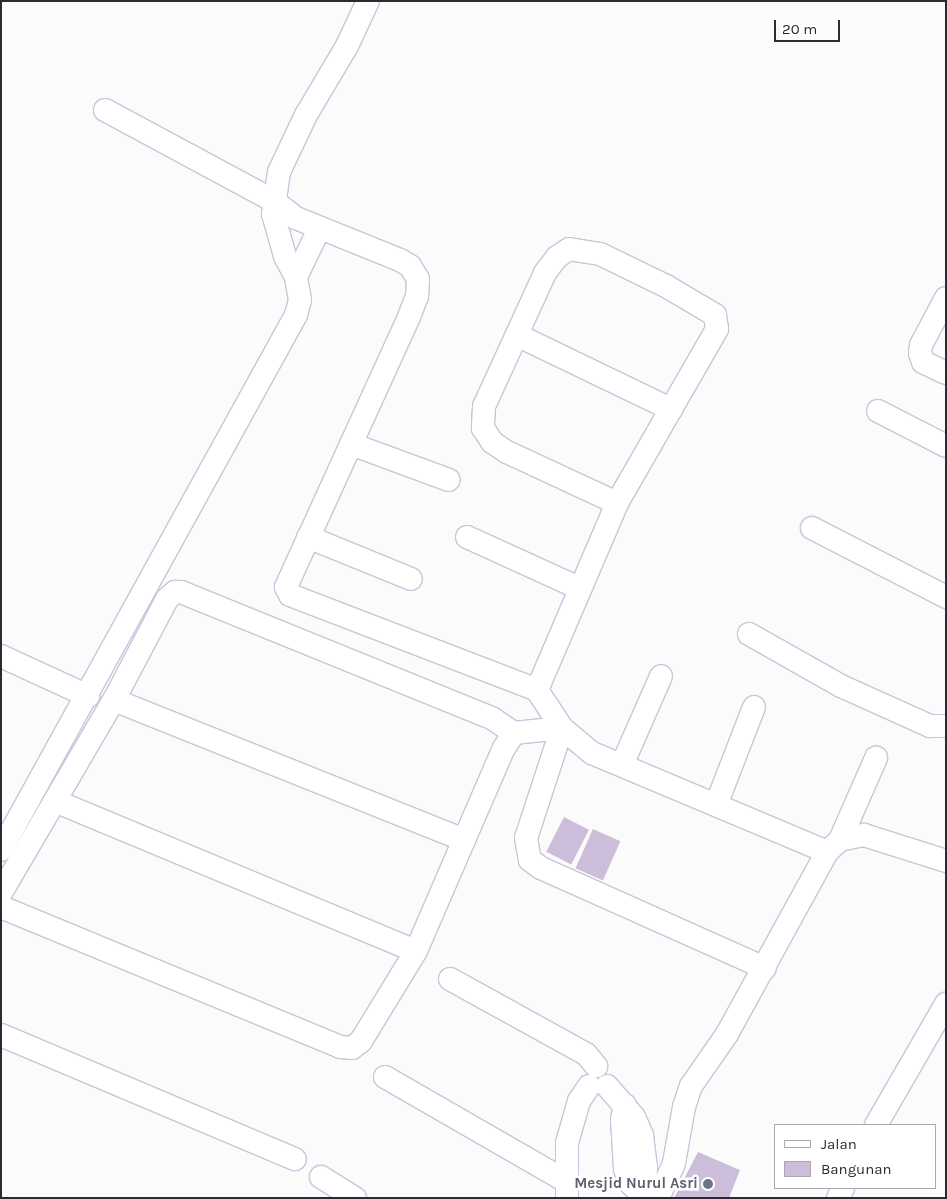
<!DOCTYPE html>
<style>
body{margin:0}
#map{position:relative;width:947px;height:1199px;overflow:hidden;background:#fbfbfb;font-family:Karla,sans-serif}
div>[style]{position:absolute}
.building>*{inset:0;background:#ccbeda;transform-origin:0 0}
.roads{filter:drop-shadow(1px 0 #cec2db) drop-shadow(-1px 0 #cec2db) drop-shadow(0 1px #cec2db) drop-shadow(0 -1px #cec2db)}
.street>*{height:22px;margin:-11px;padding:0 11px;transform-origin:11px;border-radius:11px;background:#fff}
.dots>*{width:14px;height:14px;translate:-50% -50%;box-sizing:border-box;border:2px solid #fff;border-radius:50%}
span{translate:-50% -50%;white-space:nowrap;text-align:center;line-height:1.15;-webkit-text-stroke:5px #fff;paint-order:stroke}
.worship-label{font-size:15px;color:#5b616d;font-weight:700}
.right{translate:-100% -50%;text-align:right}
.frame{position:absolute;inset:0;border:2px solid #2d2832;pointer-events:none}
.legend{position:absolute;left:774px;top:1124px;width:162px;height:65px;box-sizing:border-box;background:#fff;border:1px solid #aba9ad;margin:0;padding:6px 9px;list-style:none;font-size:15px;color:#2d2832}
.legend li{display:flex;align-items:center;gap:10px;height:25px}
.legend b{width:25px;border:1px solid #aba9ad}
.scale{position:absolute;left:774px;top:20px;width:66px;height:22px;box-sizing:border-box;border:2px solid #2d2832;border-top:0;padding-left:6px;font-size:15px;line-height:18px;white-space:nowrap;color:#2d2832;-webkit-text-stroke:4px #fff;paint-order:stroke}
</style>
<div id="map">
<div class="building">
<i style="left:564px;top:817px;width:28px;height:39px;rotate:27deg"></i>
<i style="left:593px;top:829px;width:30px;height:43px;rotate:24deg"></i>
<i style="clip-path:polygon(698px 1152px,740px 1170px,729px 1198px,674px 1198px)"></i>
</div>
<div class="roads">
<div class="street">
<i style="left:105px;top:110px;width:192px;rotate:28.3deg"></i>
<i style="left:274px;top:201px;width:28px;rotate:38deg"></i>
<i style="left:296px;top:218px;width:112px;rotate:22deg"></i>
<i style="left:400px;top:260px;width:12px;rotate:31deg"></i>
<i style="left:410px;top:266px;width:15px;rotate:58deg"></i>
<i style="left:418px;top:279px;width:17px;rotate:93deg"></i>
<i style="left:417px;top:296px;width:22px;rotate:111deg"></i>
<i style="left:409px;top:317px;width:297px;rotate:114.5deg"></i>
<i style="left:286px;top:587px;width:9px;rotate:63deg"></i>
<i style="left:290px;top:595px;width:265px;rotate:21deg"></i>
<i style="left:537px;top:690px;width:45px;rotate:56.7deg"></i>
<i style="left:562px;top:728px;width:39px;rotate:40deg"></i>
<i style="left:592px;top:753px;width:255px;rotate:22.8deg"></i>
<i style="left:296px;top:277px;width:53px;rotate:-64.4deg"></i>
<i style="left:946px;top:298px;width:53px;rotate:118deg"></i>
<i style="left:921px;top:345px;width:8px;rotate:97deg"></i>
<i style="left:920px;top:353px;width:9px;rotate:72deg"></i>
<i style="left:923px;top:362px;width:25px;rotate:26deg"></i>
<i style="left:519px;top:336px;width:169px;rotate:25.7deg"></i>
<i style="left:878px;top:411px;width:76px;rotate:27.2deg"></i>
<i style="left:351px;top:444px;width:104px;rotate:20.2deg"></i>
<i style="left:812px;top:528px;width:151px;rotate:27.2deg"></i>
<i style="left:308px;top:537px;width:111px;rotate:22.2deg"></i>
<i style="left:467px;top:537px;width:123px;rotate:24.5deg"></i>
<i style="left:749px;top:634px;width:106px;rotate:29.5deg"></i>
<i style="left:841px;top:686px;width:98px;rotate:24.2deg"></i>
<i style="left:930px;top:726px;width:16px"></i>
<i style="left:1px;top:656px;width:96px;rotate:24.7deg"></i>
<i style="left:537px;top:690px;width:203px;rotate:-66.8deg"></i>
<i style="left:617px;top:503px;width:201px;rotate:-60.1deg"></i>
<i style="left:717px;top:329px;width:14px;rotate:-98deg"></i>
<i style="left:715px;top:315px;width:57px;rotate:-149.4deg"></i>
<i style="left:666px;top:286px;width:73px;rotate:-154.1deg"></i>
<i style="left:600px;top:254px;width:31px;rotate:-171deg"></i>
<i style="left:569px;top:249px;width:14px;rotate:146deg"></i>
<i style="left:557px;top:257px;width:20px;rotate:127deg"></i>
<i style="left:545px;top:273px;width:146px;rotate:114.6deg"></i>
<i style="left:484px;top:406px;width:22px;rotate:93deg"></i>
<i style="left:483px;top:428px;width:17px;rotate:57deg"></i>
<i style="left:492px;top:442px;width:18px;rotate:34deg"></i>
<i style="left:507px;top:452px;width:121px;rotate:24.9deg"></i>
<i style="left:114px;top:700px;width:377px;rotate:21.8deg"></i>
<i style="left:622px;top:765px;width:97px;rotate:-66.3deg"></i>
<i style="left:55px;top:801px;width:391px;rotate:22.6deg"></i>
<i style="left:716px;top:805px;width:105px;rotate:-68.8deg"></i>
<i style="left:840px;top:840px;width:90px;rotate:-66.3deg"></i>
<i style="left:1px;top:850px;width:611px;rotate:-61.13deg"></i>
<i style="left:296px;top:315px;width:16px;rotate:-75deg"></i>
<i style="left:300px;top:300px;width:23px;rotate:-100deg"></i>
<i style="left:296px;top:277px;width:24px;rotate:-118deg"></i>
<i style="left:285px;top:256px;width:44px;rotate:-105.9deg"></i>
<i style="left:273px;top:214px;width:42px;rotate:-81.9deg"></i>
<i style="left:279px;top:172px;width:63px;rotate:-64.7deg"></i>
<i style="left:306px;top:115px;width:80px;rotate:-59.3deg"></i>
<i style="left:347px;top:46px;width:50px;rotate:-65deg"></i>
<i style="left:1px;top:893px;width:224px;rotate:-59.7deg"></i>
<i style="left:114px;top:700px;width:114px;rotate:-62.3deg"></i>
<i style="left:167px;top:599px;width:11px;rotate:-41deg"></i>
<i style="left:175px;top:592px;width:6px"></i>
<i style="left:181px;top:592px;width:337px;rotate:22.1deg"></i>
<i style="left:493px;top:719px;width:25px;rotate:34deg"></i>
<i style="left:514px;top:733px;width:48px;rotate:-5.9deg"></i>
<i style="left:562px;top:728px;width:116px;rotate:108.1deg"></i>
<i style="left:526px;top:838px;width:22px;rotate:80deg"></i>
<i style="left:530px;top:860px;width:14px;rotate:36deg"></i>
<i style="left:541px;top:868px;width:245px;rotate:24.1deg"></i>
<i style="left:1px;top:907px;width:367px;rotate:22.4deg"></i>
<i style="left:340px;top:1047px;width:12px;rotate:5deg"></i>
<i style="left:352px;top:1048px;width:11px;rotate:-38deg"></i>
<i style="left:361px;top:1041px;width:105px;rotate:-58.6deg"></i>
<i style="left:416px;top:951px;width:221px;rotate:-66.6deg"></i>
<i style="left:504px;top:748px;width:18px;rotate:-56deg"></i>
<i style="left:450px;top:979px;width:155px;rotate:28.9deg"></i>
<i style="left:586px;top:1054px;width:16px;rotate:50deg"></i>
<i style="left:1px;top:1035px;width:319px;rotate:22.9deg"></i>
<i style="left:385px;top:1077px;width:212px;rotate:29.9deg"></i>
<i style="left:607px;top:1086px;width:41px;rotate:48.9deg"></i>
<i style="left:634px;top:1117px;width:20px;rotate:66deg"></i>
<i style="left:642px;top:1135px;width:32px;rotate:83deg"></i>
<i style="left:646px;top:1167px;width:30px;rotate:92deg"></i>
<i style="left:625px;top:1105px;width:14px;rotate:102deg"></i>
<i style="left:622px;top:1119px;width:50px;rotate:86.6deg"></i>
<i style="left:625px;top:1169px;width:15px;rotate:70deg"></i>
<i style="left:630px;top:1183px;width:21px;rotate:45deg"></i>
<i style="left:876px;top:1125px;width:140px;rotate:-60deg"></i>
<i style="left:321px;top:1177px;width:40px;rotate:32deg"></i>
<i style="left:567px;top:1194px;width:51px;rotate:-90deg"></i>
<i style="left:567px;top:1143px;width:44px;rotate:-74.1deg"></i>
<i style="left:579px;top:1101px;width:18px;rotate:-56deg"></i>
<i style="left:658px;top:1198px;width:38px;rotate:-65deg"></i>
<i style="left:674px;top:1163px;width:57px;rotate:-79.9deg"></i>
<i style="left:684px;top:1107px;width:22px;rotate:-72deg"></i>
<i style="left:691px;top:1086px;width:63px;rotate:-55.3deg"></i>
<i style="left:727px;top:1034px;width:208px;rotate:-61.2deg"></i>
<i style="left:827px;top:852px;width:18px;rotate:-43deg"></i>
<i style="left:840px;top:840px;width:25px;rotate:-12deg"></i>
<i style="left:864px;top:835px;width:86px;rotate:17.6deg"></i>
<i style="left:838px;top:1198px;width:11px;rotate:-63deg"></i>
</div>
</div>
<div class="dots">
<i style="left:708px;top:1184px;background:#6b7280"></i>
</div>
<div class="worship-label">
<span class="right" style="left:698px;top:1184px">Mesjid Nurul Asri</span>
</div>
<div class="frame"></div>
<ul class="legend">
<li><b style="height:6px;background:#fff"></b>Jalan</li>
<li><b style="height:14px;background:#ccbeda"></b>Bangunan</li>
</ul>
<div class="scale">20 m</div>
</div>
